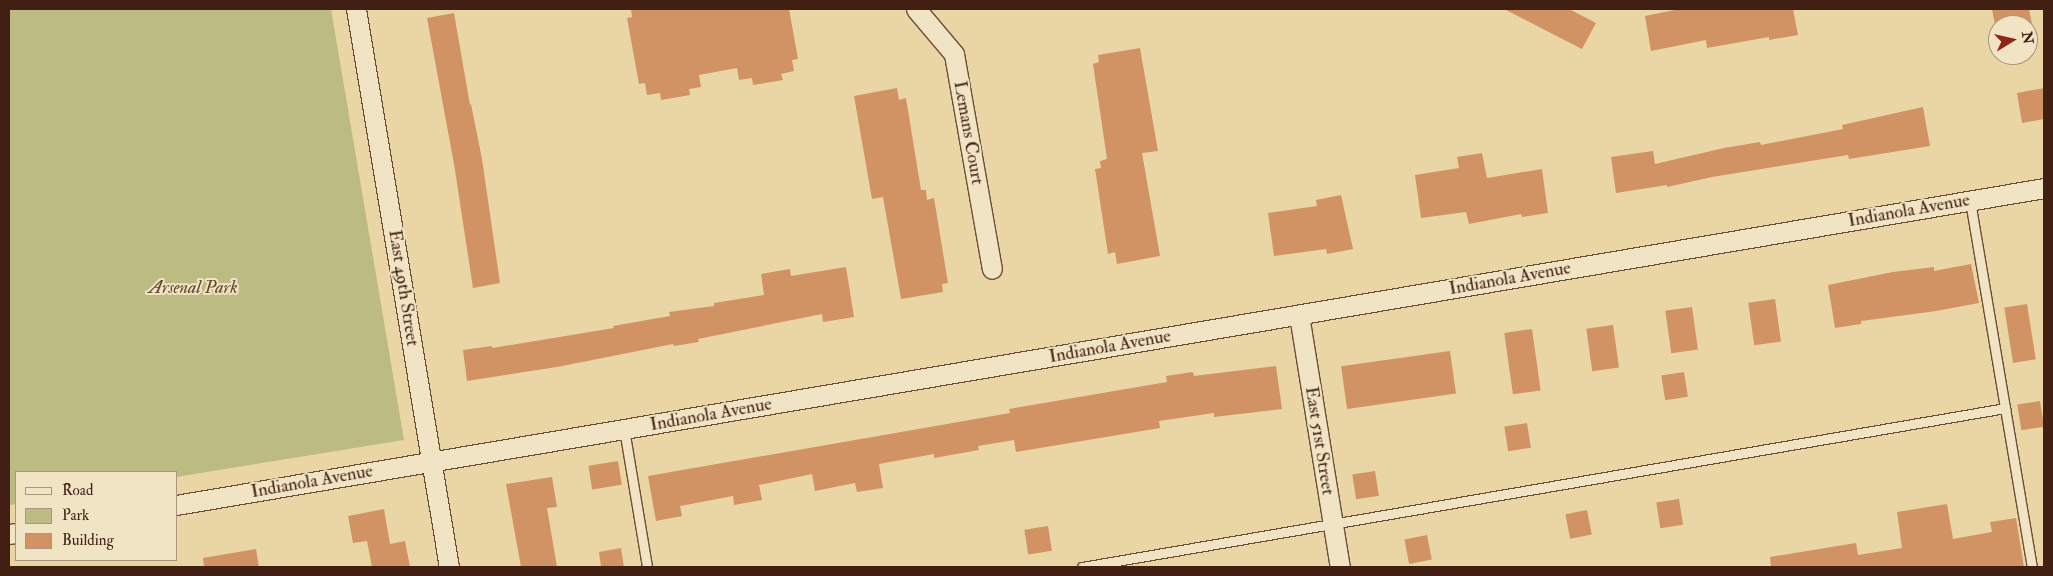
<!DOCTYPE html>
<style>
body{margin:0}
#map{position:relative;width:2053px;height:576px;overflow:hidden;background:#ead5a4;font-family:"IM FELL Double Pica",serif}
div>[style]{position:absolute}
.green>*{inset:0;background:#bcbc82}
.building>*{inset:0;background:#d29364;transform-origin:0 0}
.roads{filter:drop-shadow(1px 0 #6b4d37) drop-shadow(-1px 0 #6b4d37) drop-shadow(0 1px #6b4d37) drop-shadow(0 -1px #6b4d37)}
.lane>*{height:9px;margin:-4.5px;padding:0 4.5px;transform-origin:4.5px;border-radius:4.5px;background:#f1e4c4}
.street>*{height:19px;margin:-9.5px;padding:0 9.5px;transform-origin:9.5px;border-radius:9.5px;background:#f1e4c4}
span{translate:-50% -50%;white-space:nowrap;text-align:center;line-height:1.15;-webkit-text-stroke:4px #f1e4c4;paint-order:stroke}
.street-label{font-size:18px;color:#412013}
.park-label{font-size:18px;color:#60472f;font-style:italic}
.frame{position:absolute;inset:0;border:10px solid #412013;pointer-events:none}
.legend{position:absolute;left:15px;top:471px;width:162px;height:90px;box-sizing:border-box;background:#f1e4c4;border:1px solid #ab967d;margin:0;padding:6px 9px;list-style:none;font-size:15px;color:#412013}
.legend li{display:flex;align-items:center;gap:10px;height:25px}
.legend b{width:25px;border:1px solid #ab967d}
.north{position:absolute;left:1988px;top:15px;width:50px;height:50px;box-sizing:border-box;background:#f1e4c4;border:1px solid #ab967d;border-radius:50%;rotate:81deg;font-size:14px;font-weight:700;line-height:20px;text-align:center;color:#412013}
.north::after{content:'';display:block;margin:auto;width:18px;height:22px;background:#8f2418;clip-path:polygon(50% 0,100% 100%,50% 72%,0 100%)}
</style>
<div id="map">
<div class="green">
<i style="clip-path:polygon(9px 9px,331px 9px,404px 440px,176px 477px,176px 472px,16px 472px,16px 504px,9px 505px)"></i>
</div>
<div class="building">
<i style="clip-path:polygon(631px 9px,789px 9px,798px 59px,792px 60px,794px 71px,781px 74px,783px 80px,753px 85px,752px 78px,739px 80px,737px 68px,699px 75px,701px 87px,689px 89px,690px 95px,661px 100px,660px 93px,647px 95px,645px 83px,639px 84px,627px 18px,632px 17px)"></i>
<i style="clip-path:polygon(1504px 9px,1569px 9px,1596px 23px,1582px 49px)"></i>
<i style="clip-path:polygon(1680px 9px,1793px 9px,1798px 35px,1769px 40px,1769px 37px,1707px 48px,1706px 40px,1651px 51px,1645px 16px)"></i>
<i style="clip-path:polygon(1992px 9px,2029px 9px,2033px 29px,2028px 30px,2028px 25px,1998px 25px,1997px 36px)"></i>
<i style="clip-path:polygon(454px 13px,470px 105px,471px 104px,482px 159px,500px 283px,473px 288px,454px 164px,427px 18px)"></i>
<i style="clip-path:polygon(1140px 48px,1158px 151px,1142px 153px,1160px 256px,1117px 264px,1115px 252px,1108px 254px,1095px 169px,1101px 168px,1100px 161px,1107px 159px,1093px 64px,1099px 62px,1098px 55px)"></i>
<i style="clip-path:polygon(897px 88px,899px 100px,906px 98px,921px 190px,926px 190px,927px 200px,934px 198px,948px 283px,942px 284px,943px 292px,901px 299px,883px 197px,872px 199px,854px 96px)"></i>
<i style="clip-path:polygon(2044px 88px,2044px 119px,2022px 123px,2017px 93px)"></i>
<i style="clip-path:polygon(1923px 107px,1930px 146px,1849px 159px,1848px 155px,1712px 177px,1667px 187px,1667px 185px,1616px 193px,1611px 157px,1653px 151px,1655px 164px,1724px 148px,1760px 142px,1761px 145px,1843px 129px,1842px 125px)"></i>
<i style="clip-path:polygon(1482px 153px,1487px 178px,1542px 169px,1548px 213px,1522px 217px,1521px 214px,1469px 224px,1466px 212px,1421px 218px,1415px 175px,1459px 168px,1457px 157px)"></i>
<i style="clip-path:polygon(1341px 195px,1353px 249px,1327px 254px,1326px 249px,1274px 256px,1268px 213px,1317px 206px,1316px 200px)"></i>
<i style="clip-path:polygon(1971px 264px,1979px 303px,1936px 311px,1861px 321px,1861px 324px,1835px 328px,1828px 285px,1893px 272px,1934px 267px,1934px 271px)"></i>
<i style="clip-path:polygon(846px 267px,854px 317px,823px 322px,822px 314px,698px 339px,699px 342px,674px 346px,673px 344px,557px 367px,467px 381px,463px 350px,492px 346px,492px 348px,614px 328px,613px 326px,670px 316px,669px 312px,714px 306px,714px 303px,764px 295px,761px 274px,790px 269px,791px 276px)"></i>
<i style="left:1775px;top:299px;width:43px;height:27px;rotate:82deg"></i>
<i style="left:2027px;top:304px;width:56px;height:23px;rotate:81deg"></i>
<i style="left:1692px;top:307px;width:43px;height:27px;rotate:82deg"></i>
<i style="left:1613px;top:325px;width:43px;height:27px;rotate:82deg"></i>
<i style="left:1532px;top:329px;width:62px;height:28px;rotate:82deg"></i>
<i style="left:1450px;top:351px;width:43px;height:110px;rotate:82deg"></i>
<i style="clip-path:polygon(1276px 366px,1282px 409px,1214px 417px,1214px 413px,1159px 421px,1160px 428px,1016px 452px,1014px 440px,978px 446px,979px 450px,934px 458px,934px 454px,879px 464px,883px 488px,857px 492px,855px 483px,815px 491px,812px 474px,759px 485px,762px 500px,734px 505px,733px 496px,680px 506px,682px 516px,656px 521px,648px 476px,1010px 413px,1009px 409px,1167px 382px,1166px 376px,1193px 372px,1194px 376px)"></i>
<i style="left:1684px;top:372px;width:25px;height:23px;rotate:81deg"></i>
<i style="left:2040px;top:401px;width:26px;height:23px;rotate:81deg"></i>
<i style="left:1527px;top:423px;width:25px;height:23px;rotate:81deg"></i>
<i style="left:618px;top:461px;width:24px;height:30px;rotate:81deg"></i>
<i style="left:1375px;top:471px;width:25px;height:23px;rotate:81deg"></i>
<i style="clip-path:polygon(552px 477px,557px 507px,547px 508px,557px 567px,521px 567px,506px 484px)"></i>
<i style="left:1679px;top:499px;width:26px;height:23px;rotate:81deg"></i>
<i style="clip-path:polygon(1947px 504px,1953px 539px,1992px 532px,1990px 522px,2016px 518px,2024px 567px,1771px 567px,1770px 557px,1856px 543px,1858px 555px,1902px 548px,1897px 512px)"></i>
<i style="clip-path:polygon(384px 509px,390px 544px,405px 541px,410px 567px,372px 567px,367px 541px,353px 543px,348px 516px)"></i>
<i style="left:1587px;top:510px;width:25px;height:22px;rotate:79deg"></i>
<i style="left:1048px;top:526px;width:25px;height:24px;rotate:81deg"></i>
<i style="left:1427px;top:535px;width:25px;height:23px;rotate:79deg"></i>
<i style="clip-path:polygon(621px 548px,624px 567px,601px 567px,599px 552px)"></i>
<i style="clip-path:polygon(256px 549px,259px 567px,204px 567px,203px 558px)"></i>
</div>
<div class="roads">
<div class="lane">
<i style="left:1970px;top:201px;width:371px;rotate:80.4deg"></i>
<i style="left:624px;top:429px;width:140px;rotate:80.5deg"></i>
<i style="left:1082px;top:567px;width:937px;rotate:-9.77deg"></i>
</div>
<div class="street">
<i style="left:356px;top:9px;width:566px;rotate:80.54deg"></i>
<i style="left:916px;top:9px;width:59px;rotate:49.8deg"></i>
<i style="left:954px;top:54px;width:218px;rotate:80deg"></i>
<i style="left:1299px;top:315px;width:255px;rotate:80.8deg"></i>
<i style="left:176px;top:505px;width:1895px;rotate:-9.63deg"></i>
<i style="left:9px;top:534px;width:7px;rotate:-8deg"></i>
</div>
</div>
<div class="street-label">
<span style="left:968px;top:133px;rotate:80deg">Lemans Court</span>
<span style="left:1909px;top:211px;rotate:-10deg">Indianola Avenue</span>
<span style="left:1510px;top:279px;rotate:-10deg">Indianola Avenue</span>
<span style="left:403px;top:288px;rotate:81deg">East 49th Street</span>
<span style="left:1110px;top:347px;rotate:-10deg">Indianola Avenue</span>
<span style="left:711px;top:415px;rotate:-10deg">Indianola Avenue</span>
<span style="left:1319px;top:441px;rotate:81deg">East 51st Street</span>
<span style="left:312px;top:482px;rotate:-10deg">Indianola Avenue</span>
</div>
<div class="park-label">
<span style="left:193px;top:288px">Arsenal Park</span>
</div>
<div class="frame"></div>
<ul class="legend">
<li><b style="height:6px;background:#f1e4c4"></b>Road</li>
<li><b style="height:14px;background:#bcbc82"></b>Park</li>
<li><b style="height:14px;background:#d29364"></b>Building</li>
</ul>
<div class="north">N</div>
</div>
